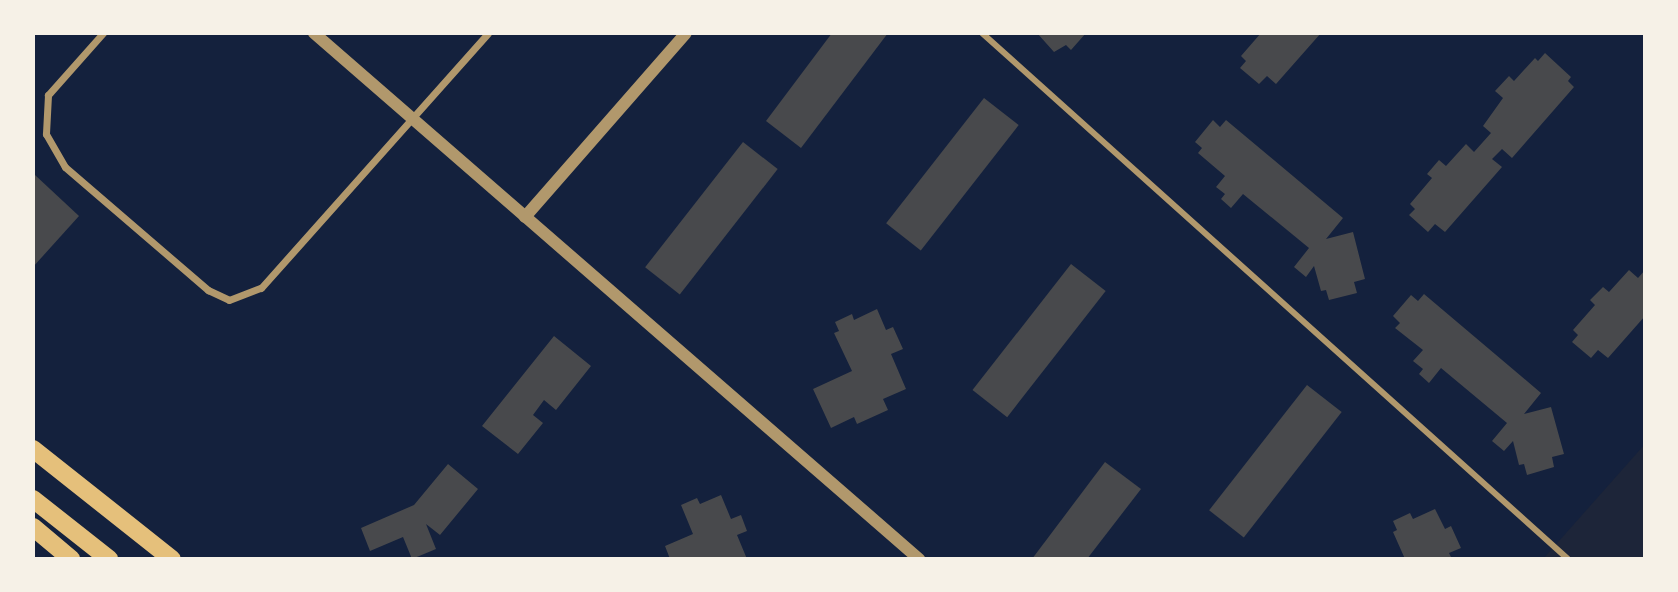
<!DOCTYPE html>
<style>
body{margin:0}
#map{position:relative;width:1678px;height:592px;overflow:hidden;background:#14213d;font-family:Manrope,sans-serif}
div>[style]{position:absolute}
.green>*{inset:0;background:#1d2539}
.building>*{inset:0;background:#48494c;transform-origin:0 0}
.pedestrian>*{height:6px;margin:-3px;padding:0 3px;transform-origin:3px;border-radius:3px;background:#b1986c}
.minor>*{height:7px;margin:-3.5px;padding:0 3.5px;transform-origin:3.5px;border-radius:3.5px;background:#b1986c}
.tertiary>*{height:12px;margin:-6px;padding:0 6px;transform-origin:6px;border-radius:6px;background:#b1986c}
.primary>*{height:18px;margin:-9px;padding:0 9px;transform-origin:9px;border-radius:9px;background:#e5c07b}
span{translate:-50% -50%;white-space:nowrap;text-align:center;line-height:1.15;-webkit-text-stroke:5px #f6f1e7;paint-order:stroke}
.frame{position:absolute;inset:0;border:35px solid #f6f1e7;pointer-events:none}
</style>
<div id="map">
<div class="green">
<i style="clip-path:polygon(1645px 444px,1645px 559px,1543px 559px)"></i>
</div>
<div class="building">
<i style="clip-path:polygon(832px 33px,888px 33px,801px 148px,766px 121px)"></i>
<i style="clip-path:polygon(1037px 33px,1086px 33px,1071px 50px,1066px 45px,1054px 52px)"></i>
<i style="clip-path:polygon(1261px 33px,1321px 33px,1276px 84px,1267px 76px,1259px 84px,1240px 68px,1246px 61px,1241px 56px)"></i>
<i style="clip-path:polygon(1545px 53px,1571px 77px,1568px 81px,1574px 87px,1512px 158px,1502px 149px,1492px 159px,1502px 167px,1445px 232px,1435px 224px,1428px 232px,1409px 215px,1415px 209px,1410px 204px,1432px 178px,1427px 174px,1439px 160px,1446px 166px,1466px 144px,1474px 152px,1491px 133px,1483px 126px,1503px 98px,1495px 91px,1509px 76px,1514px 81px,1535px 58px,1538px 61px)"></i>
<i style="left:984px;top:98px;width:44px;height:159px;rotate:38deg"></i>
<i style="clip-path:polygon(1213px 120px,1220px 127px,1226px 120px,1343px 218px,1326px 239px,1353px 232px,1365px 279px,1354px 282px,1357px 293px,1329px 300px,1326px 290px,1321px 291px,1314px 266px,1306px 277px,1294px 267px,1309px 248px,1243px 194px,1231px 208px,1221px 199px,1225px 194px,1216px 187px,1225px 176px,1198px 153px,1202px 148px,1195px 142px)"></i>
<i style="left:743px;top:142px;width:44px;height:159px;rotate:38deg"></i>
<i style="clip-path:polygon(35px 175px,79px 216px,33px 267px,33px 178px)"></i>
<i style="left:1071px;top:264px;width:44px;height:160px;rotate:38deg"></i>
<i style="clip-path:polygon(1629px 270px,1638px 278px,1645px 270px,1645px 316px,1608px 358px,1598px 350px,1591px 358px,1572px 342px,1578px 335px,1573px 330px,1595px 305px,1590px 300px,1603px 287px,1609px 292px)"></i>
<i style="clip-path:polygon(1424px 294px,1541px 393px,1524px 414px,1551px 407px,1564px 454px,1552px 457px,1554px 467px,1527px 475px,1524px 464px,1519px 465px,1513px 441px,1504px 451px,1492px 441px,1507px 423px,1441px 368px,1429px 383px,1419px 374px,1423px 369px,1413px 361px,1423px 350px,1395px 328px,1400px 323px,1393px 316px,1411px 295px,1418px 301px)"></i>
<i style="clip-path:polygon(877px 309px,886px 330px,893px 327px,903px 349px,891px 354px,906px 389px,883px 399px,888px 410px,857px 424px,854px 417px,831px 428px,813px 389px,852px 371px,834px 333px,839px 331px,835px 322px,852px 314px,854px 320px)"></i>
<i style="clip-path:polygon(554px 336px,591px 366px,556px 410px,544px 400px,533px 415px,543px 423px,518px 454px,482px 426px)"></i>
<i style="left:1307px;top:385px;width:44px;height:159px;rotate:38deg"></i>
<i style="clip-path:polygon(1105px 462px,1141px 489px,1087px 559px,1032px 559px)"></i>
<i style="clip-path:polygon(448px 464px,478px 489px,440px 535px,426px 524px,436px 549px,412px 559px,403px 537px,370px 551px,361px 528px,414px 505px)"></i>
<i style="clip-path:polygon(721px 495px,731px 519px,741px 515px,747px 531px,737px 535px,747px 559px,670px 559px,665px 546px,693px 534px,681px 505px,697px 498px,700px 504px)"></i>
<i style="clip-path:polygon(1435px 509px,1445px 529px,1451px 526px,1461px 548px,1449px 553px,1452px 559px,1405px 559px,1393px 532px,1397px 530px,1393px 521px,1410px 513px,1413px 519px)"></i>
</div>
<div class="pedestrian">
<i style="left:982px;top:33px;width:787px;rotate:41.91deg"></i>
</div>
<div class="minor">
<i style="left:103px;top:33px;width:83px;rotate:131.6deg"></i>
<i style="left:48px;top:95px;width:39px;rotate:93deg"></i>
<i style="left:46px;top:134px;width:38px;rotate:60deg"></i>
<i style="left:65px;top:167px;width:189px;rotate:40.7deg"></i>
<i style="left:208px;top:290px;width:23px;rotate:25deg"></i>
<i style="left:229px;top:300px;width:34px;rotate:-21deg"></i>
<i style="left:261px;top:288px;width:341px;rotate:-48.3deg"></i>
</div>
<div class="tertiary">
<i style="left:314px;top:33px;width:802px;rotate:41deg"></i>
<i style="left:525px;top:217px;width:244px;rotate:-48.8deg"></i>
</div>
<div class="primary">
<i style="left:33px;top:449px;width:177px;rotate:38.4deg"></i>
<i style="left:33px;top:499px;width:97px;rotate:38.3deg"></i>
<i style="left:33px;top:527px;width:50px;rotate:40.1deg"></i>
</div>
<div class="frame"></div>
</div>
